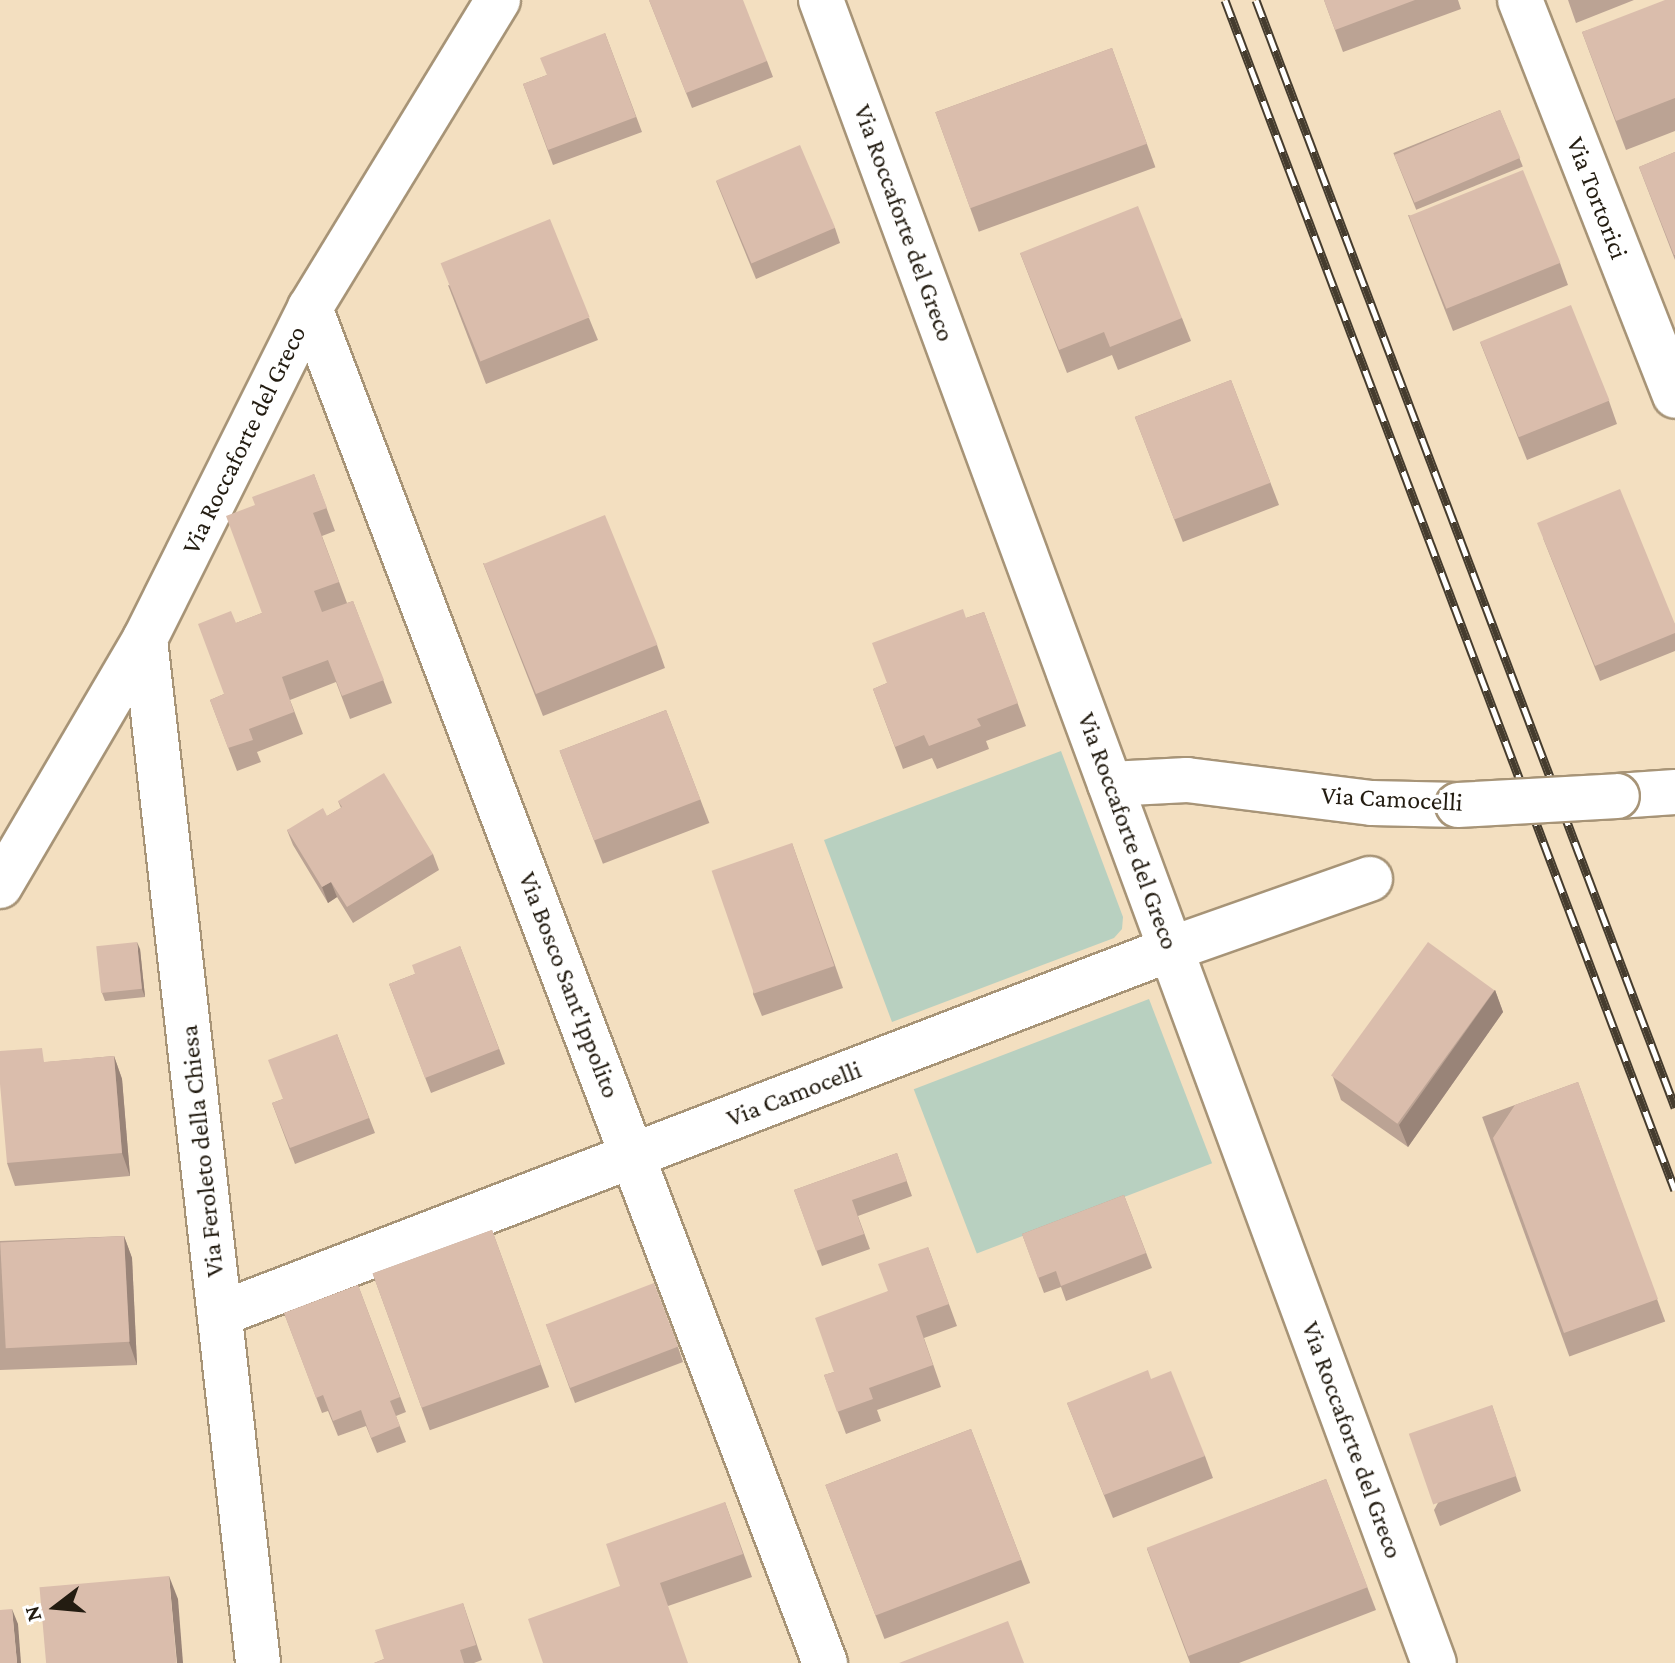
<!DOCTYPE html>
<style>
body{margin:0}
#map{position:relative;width:1675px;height:1663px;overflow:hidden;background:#f3dfc0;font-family:"Crimson Pro",serif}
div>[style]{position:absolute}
.green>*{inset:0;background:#b8d0c0;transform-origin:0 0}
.roads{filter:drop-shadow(2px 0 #a79477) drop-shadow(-2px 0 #a79477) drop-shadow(0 2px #a79477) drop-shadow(0 -2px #a79477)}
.minor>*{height:44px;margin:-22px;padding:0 22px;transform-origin:22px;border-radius:22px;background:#fff}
.rail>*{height:9px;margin-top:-4.5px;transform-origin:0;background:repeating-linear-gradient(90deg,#fff 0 18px,#453c2e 0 36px);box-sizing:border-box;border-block:2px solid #453c2e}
.bridges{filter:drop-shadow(2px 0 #a79477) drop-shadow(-2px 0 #a79477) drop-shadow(0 2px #a79477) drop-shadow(0 -2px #a79477)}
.minor-bridge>*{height:44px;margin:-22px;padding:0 22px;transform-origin:22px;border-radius:22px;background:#fff}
.wall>*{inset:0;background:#bba394;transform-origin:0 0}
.shaded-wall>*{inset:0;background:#998478}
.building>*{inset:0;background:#dabdac;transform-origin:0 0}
span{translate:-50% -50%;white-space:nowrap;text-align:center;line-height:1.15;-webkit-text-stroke:7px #fff;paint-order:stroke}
.street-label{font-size:26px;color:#231c11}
.north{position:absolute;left:16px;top:1567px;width:80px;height:80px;-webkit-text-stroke:6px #fff;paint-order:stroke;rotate:254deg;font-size:22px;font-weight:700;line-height:32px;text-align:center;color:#231c11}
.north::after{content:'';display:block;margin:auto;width:28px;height:36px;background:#231c11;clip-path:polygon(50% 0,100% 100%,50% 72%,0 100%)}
</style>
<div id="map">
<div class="green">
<i style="clip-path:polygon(1061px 751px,1123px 917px,1122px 929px,1114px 938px,892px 1022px,824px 840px)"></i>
<i style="left:1149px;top:999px;width:176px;height:252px;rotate:69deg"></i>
</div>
<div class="roads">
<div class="minor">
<i style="left:821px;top:0;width:1772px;rotate:69.77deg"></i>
<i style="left:1520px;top:0;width:425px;rotate:68.6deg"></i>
<i style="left:310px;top:308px;width:1450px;rotate:69.19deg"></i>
<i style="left:145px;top:639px;width:1030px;rotate:83.7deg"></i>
<i style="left:1110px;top:784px;width:77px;rotate:-3deg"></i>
<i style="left:1187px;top:780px;width:186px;rotate:7.1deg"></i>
<i style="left:1372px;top:803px;width:86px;rotate:1.3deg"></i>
<i style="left:1617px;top:796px;width:58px;rotate:-3.9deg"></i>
<i style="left:0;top:886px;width:286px;rotate:-59.6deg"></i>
<i style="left:145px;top:639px;width:370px;rotate:-63.5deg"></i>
<i style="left:310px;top:308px;width:361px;rotate:-58.6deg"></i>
<i style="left:220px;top:1314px;width:1019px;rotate:-21deg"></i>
<i style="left:1171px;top:949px;width:211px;rotate:-19.4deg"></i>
</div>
</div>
<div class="rail">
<i style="left:1225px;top:0;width:1272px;rotate:69.29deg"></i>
<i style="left:1256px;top:0;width:1184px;rotate:69.27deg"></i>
</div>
<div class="bridges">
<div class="minor-bridge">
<i style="left:1458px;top:805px;width:159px;rotate:-3.2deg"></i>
</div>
</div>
<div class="wall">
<i style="clip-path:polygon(649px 0,767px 61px,773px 77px,692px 108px)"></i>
<i style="clip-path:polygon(1324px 0,1458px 0,1461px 9px,1343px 52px)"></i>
<i style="clip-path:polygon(1568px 0,1634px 0,1576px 23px)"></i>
<i style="clip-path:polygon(1675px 1px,1675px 131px,1626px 150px,1582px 32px)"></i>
<i style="clip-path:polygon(605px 33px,642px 132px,553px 165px,523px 84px,547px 75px)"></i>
<i style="left:1112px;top:48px;width:127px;height:188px;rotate:70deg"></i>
<i style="left:1500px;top:110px;width:61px;height:115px;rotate:68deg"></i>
<i style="clip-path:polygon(1675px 152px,1675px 260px,1639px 167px)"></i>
<i style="clip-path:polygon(716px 181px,835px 228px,840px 243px,756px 279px)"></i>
<i style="clip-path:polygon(1408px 215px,1560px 263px,1568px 285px,1453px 331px)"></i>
<i style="clip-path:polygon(1020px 253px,1182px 318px,1191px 341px,1118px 370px,1112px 355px,1067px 373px)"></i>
<i style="clip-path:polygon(448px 285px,589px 318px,598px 340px,486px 384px)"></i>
<i style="clip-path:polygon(1480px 342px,1609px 401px,1617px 424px,1527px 460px)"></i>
<i style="left:1231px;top:380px;width:134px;height:103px;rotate:69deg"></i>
<i style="clip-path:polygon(314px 474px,335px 531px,322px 536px,347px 603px,353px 601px,392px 703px,350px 719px,336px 682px,290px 700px,303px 734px,257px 752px,261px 762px,237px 771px,210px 700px,224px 694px,236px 623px,262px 613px,255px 505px)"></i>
<i style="clip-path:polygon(1543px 538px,1675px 624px,1675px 651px,1600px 681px)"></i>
<i style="clip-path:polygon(483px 563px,657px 645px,665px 668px,543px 716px)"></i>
<i style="clip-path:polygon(984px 612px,1026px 726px,986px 741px,989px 749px,937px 769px,932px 758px,903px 769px,873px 689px,887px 683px,966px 618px)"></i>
<i style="left:666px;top:710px;width:121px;height:114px;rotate:69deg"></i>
<i style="clip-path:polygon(338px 801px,433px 854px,439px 870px,353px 923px,337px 897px,328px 903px,293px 845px,287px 830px,327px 816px,341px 808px)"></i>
<i style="clip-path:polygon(792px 843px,843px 988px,762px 1016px,753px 994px)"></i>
<i style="clip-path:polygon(460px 946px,505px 1064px,431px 1093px,389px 984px,415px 974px)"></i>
<i style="clip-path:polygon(140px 949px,145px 997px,105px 1001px,102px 993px)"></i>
<i style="clip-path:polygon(1495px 990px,1503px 1012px,1408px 1147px,1341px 1100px,1333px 1077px)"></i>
<i style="clip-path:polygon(337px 1034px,375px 1133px,295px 1164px,272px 1103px,283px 1099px)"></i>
<i style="clip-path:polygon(114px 1056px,122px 1079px,130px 1176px,15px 1186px,7px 1163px,47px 1062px)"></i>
<i style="left:1578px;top:1082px;width:255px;height:102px;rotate:70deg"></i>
<i style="clip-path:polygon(897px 1153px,912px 1196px,858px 1216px,870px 1249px,822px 1266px,794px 1190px)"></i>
<i style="clip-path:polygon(1124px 1195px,1152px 1268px,1066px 1301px,1061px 1287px,1044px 1293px,1022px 1234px)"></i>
<i style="left:492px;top:1230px;width:167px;height:127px;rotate:70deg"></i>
<i style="clip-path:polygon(124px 1236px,132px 1258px,137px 1365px,0 1370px,0 1241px)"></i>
<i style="clip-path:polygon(928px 1247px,957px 1326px,924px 1338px,941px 1387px,877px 1410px,881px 1421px,846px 1434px,824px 1375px,834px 1372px,888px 1291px)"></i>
<i style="clip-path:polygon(358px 1285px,406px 1412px,396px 1416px,406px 1442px,377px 1453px,366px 1426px,338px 1436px,328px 1411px,322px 1413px,284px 1313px)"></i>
<i style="clip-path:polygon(546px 1324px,678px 1347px,683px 1362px,575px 1403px)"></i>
<i style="clip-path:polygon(1151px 1379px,1205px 1456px,1213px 1478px,1113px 1518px,1067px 1403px)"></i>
<i style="clip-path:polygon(1492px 1405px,1521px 1491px,1440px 1526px,1434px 1510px)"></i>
<i style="left:971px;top:1429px;width:165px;height:156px;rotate:69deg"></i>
<i style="clip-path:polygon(1326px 1479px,1376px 1610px,1239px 1663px,1190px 1663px,1147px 1549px)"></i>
<i style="clip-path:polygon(725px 1502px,752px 1577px,668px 1606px,620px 1586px)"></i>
<i style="clip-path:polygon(463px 1603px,482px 1660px,474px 1663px,374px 1663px,384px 1659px)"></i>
</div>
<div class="shaded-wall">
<i style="clip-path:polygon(331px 882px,337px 897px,328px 903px,322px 887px)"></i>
<i style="clip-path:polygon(137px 942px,140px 949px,145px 997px,142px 989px)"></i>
<i style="clip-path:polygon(1495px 990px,1503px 1012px,1408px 1147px,1399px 1125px)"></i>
<i style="clip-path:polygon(114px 1056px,122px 1079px,130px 1176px,122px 1153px)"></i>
<i style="clip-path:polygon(124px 1236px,132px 1258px,137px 1365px,129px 1342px)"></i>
<i style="clip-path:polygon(169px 1576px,178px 1599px,183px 1663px,177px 1663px)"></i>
<i style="clip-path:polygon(12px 1609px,18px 1624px,21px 1663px,17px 1663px)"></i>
</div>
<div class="building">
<i style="clip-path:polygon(649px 0,743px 0,767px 61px,686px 93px)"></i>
<i style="clip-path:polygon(1324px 0,1415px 0,1335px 30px)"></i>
<i style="clip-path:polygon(1665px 0,1675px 0,1675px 98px,1616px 121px,1582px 32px)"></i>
<i style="clip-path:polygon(605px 33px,636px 117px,548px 150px,523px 84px,547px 75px,540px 58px)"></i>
<i style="left:1112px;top:48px;width:102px;height:188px;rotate:70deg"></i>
<i style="left:1500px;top:110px;width:52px;height:115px;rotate:67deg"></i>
<i style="left:800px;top:145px;width:90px;height:91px;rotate:67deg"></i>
<i style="clip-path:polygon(1675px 152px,1675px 255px,1674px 255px,1639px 167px)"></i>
<i style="left:1523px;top:170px;width:100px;height:123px;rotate:68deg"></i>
<i style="clip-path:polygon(1138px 206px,1182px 318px,1110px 347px,1104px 332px,1059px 350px,1020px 253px)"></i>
<i style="left:550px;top:219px;width:106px;height:118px;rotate:68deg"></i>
<i style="left:1571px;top:305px;width:103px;height:98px;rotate:68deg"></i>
<i style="left:1231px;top:380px;width:110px;height:103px;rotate:69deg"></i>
<i style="clip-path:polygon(314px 474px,327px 508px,313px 513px,339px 582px,314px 591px,322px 612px,353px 601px,384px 680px,342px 696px,328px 660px,282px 677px,294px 712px,249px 729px,253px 740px,228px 748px,210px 700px,224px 694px,198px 624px,231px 611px,236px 623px,262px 613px,226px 516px,255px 505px,252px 497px)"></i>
<i style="clip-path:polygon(1620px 489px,1675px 624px,1675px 633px,1595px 666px,1537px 523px)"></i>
<i style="left:605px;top:515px;width:140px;height:131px;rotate:68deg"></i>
<i style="clip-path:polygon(963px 609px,966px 618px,984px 612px,1018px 703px,977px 719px,981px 726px,929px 746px,924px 735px,895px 747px,873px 689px,887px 683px,872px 643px)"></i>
<i style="left:666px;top:710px;width:96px;height:114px;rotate:69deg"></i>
<i style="clip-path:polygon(384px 773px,433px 854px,347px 907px,331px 882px,322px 887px,287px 830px,323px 808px,327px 816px,342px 807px,338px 801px)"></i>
<i style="left:792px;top:843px;width:130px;height:85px;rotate:71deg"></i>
<i style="left:137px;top:942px;width:47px;height:41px;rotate:84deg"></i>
<i style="left:1428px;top:942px;width:82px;height:165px;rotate:36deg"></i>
<i style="clip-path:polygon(460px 946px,499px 1049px,425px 1078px,389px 984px,415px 974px,412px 965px)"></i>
<i style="clip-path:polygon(337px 1034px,369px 1118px,290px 1148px,272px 1103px,283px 1099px,268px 1060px)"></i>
<i style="clip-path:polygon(42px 1048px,44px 1062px,114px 1056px,122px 1153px,7px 1163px,0 1084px,0 1051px)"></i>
<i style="clip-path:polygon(1578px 1082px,1658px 1299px,1564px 1333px,1493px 1138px,1515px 1105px)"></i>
<i style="clip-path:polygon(897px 1153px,907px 1181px,852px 1200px,864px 1234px,816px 1251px,794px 1190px)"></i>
<i style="clip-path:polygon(1124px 1195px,1146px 1253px,1061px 1286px,1056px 1271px,1038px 1278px,1022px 1234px)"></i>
<i style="left:492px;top:1230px;width:143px;height:127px;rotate:70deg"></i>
<i style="left:124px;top:1236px;width:106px;height:124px;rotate:87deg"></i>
<i style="clip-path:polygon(928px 1247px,949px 1304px,916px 1316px,933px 1365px,869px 1388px,873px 1399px,837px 1412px,824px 1375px,834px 1372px,815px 1318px,888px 1291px,878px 1264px)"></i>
<i style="left:654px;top:1283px;width:68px;height:116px;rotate:69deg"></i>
<i style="clip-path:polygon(358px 1285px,400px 1397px,390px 1401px,400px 1426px,371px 1438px,361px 1410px,333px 1421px,323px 1395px,316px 1398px,284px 1313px)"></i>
<i style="clip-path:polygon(1148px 1370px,1151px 1379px,1171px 1371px,1205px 1456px,1104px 1495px,1067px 1403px)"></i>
<i style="left:1492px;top:1405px;width:75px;height:88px;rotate:71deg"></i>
<i style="left:971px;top:1429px;width:140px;height:156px;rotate:69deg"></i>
<i style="left:1326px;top:1479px;width:116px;height:192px;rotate:69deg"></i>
<i style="clip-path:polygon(725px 1502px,743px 1554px,660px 1583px,688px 1663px,543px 1663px,528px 1619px,620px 1586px,606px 1544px)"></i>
<i style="left:169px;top:1576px;width:87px;height:130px;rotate:85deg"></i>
<i style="clip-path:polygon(463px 1603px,476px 1645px,460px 1650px,464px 1663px,374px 1663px,384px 1659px,375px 1630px)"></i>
<i style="clip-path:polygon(12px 1609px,17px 1663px,0 1663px,0 1610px)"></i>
<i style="clip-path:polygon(1008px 1621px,1024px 1663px,899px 1663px)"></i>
</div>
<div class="street-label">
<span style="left:1597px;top:198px;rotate:69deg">Via Tortorici</span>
<span style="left:904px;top:223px;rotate:70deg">Via Roccaforte del Greco</span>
<span style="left:244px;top:440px;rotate:-64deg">Via Roccaforte del Greco</span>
<span style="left:1392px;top:799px;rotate:3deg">Via Camocelli</span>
<span style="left:1128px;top:831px;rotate:70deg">Via Roccaforte del Greco</span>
<span style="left:569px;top:985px;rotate:69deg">Via Bosco Sant'Ippolito</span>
<span style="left:794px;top:1094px;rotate:-21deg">Via Camocelli</span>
<span style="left:202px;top:1151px;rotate:-96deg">Via Feroleto della Chiesa</span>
<span style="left:1352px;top:1440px;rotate:70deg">Via Roccaforte del Greco</span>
</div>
<div class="north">N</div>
</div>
